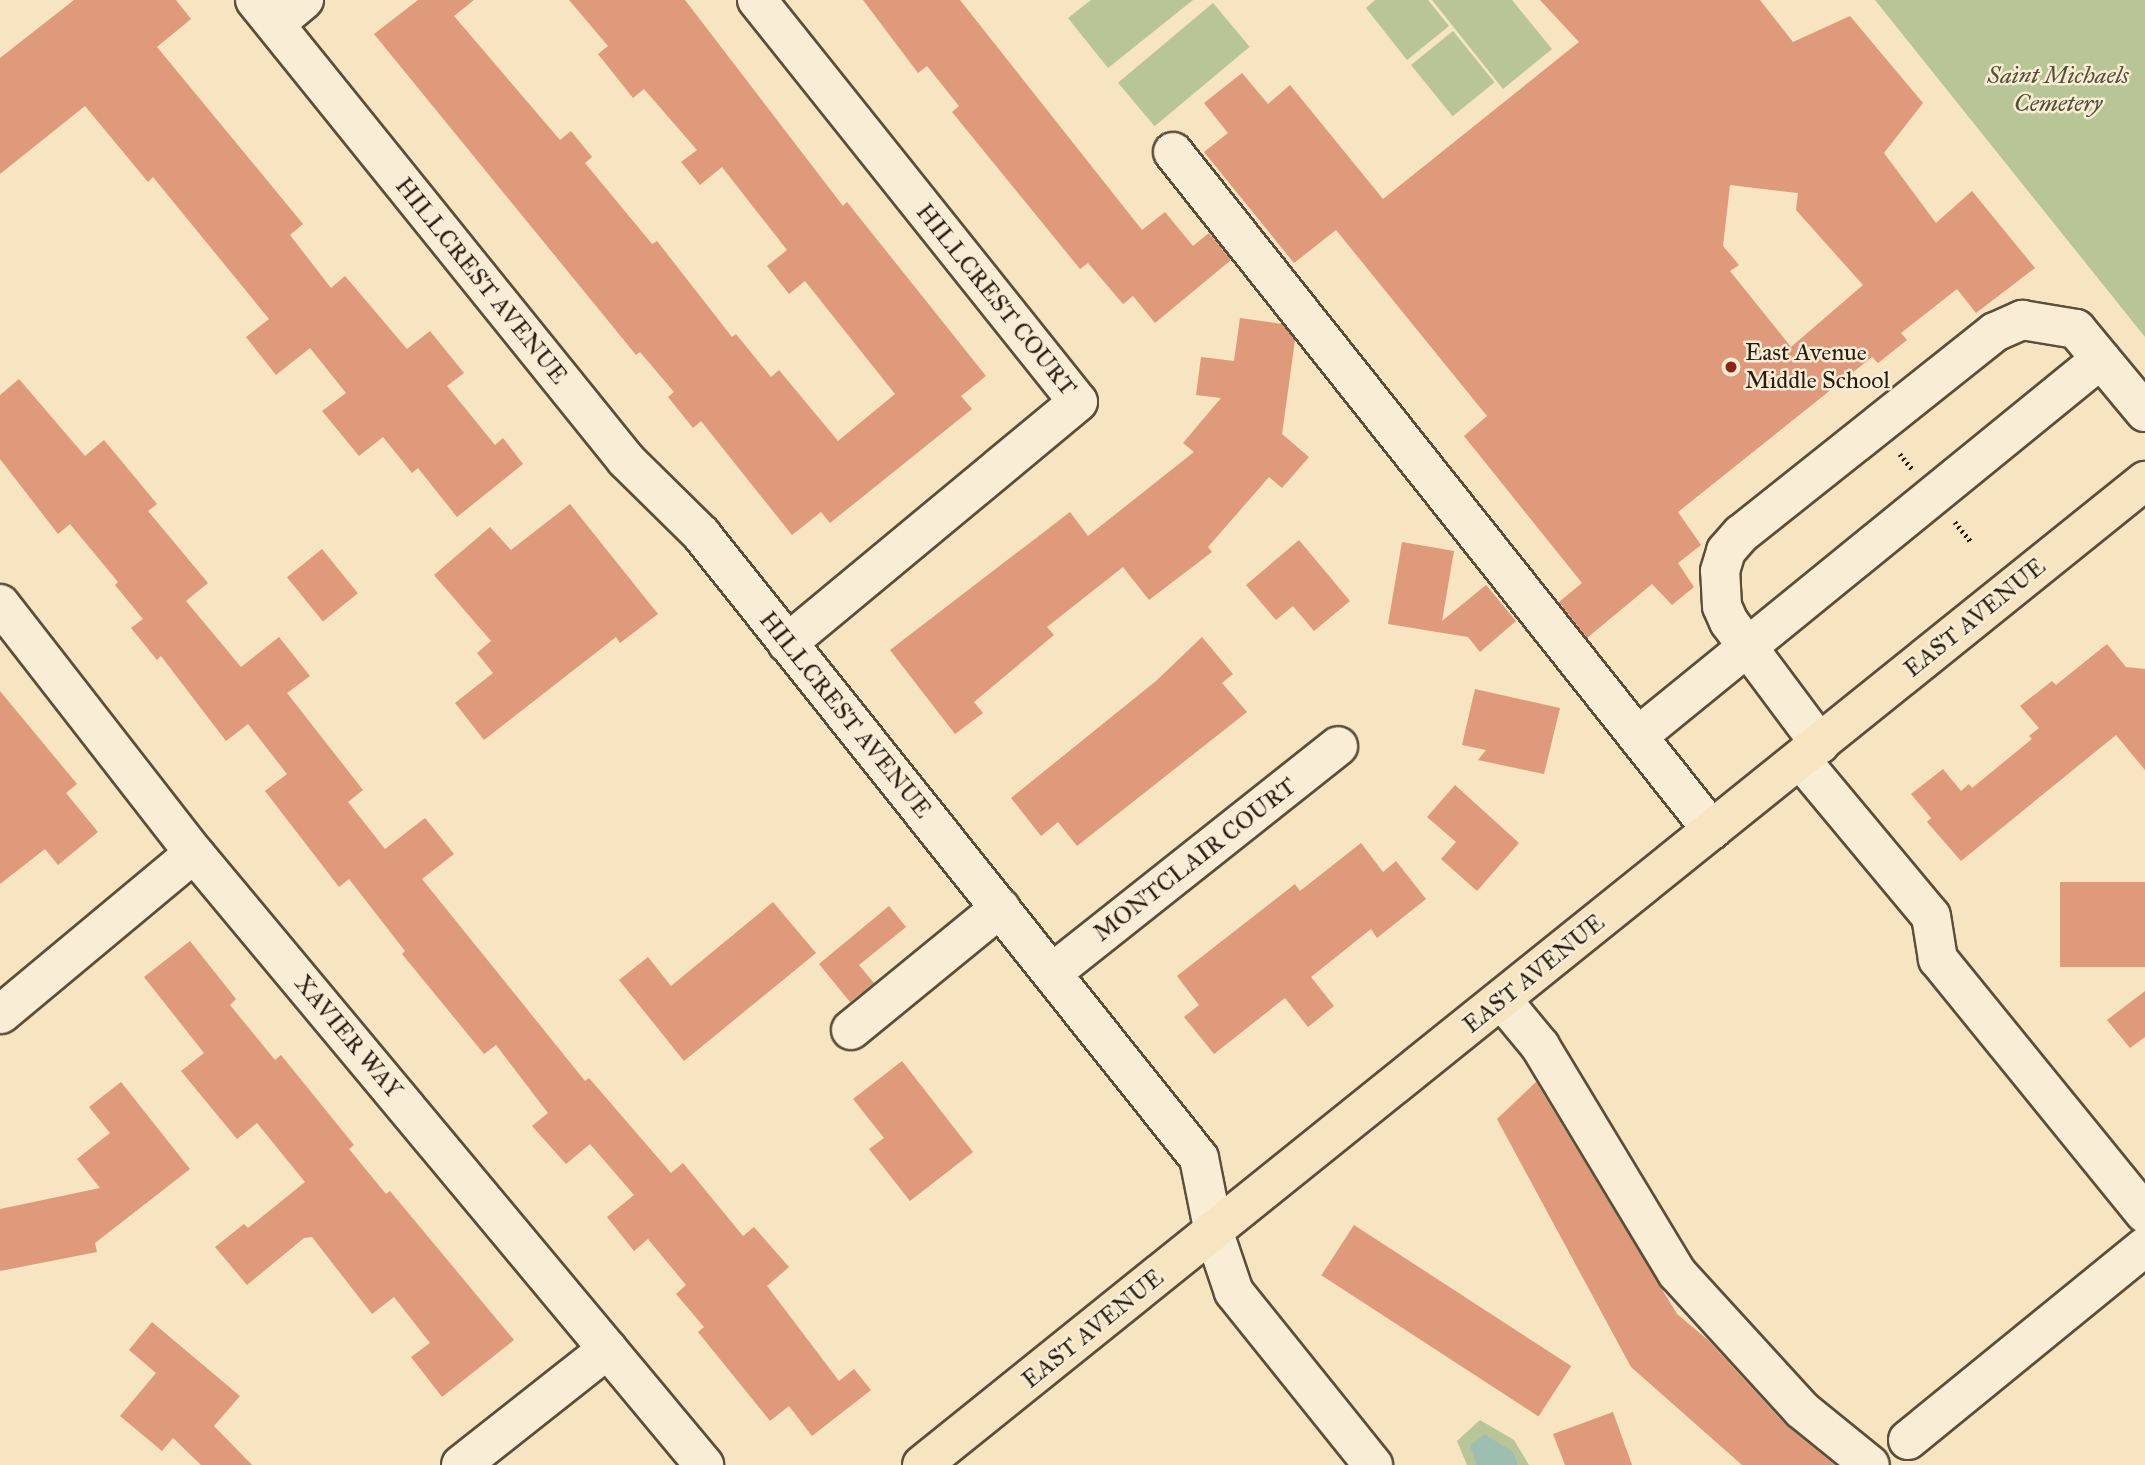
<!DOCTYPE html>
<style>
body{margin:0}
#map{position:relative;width:2145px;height:1465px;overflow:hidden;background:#f7e4c0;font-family:"IM FELL Great Primer",serif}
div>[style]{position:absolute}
.green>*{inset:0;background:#b8c596;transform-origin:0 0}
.water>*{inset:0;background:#9dbfb1}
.building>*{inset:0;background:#df997b;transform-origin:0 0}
.path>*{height:4.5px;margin-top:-2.25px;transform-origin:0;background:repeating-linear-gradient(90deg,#271c0e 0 2px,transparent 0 5.5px)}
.roads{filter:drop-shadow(2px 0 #5b4e3a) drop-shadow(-2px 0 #5b4e3a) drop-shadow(0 2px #5b4e3a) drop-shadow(0 -2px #5b4e3a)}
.minor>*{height:38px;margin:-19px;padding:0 19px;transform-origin:19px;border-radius:19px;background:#faedd6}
.major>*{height:38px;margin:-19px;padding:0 19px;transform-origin:19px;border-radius:19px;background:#f7e4c0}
.dots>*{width:19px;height:19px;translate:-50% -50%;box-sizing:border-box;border:4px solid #faedd6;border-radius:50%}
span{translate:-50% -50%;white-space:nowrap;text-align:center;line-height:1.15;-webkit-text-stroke:5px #faedd6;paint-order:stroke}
.park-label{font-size:24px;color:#524f37;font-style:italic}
.street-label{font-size:24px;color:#271c0e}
.poi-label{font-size:24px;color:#271c0e}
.left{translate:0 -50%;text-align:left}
</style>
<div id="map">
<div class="green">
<i style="clip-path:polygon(1091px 0,1193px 0,1108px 68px,1068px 18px)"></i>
<i style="clip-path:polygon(1375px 0,1428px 0,1449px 26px,1407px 60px,1366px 8px)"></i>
<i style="clip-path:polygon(1432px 0,1512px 0,1552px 49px,1503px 89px)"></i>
<i style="clip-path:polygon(1875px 0,2145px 0,2145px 337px)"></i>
<i style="left:1213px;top:3px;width:57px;height:124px;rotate:50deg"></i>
<i style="left:1453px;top:31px;width:66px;height:54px;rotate:51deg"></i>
<i style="clip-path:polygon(1480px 1420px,1514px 1440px,1529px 1465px,1467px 1465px,1457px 1441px)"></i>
</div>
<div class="water">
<i style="clip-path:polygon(1484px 1434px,1513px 1452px,1518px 1465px,1477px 1465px,1470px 1446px)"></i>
</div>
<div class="building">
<i style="clip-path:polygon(74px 0,176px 0,191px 19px,157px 47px,303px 224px,290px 235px,331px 288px,345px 276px,407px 349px,430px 331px,464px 373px,447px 386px,495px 445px,503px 438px,523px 464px,457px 517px,418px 468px,412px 473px,383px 437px,359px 456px,322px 411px,346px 393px,310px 348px,276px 375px,246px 337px,269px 319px,153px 177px,148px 182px,85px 106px,0 174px,0 58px)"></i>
<i style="clip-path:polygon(418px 0,474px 0,454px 16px,560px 140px,571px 131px,592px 157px,585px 163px,652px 244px,657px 241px,732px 337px,736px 334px,771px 377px,779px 370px,838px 441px,895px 394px,805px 281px,789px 294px,767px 266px,787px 250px,722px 167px,700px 185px,681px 162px,697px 150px,644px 89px,633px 98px,598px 54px,608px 46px,569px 0,685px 0,843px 206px,847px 202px,986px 376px,961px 396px,972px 409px,830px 523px,821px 512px,792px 535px,701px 421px,693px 428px,668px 397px,674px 392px,640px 352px,636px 355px,374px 34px)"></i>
<i style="clip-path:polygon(863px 0,960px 0,1142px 230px,1165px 212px,1193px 246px,1209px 233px,1231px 260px,1155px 323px,1133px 296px,1123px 304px,1088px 263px,1080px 269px,952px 112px,959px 106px,927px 66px,918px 73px)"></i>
<i style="clip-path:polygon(evenodd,1540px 0,1760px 0,1793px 42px,1850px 16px,1923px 103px,1884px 153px,1936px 223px,1972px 191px,2035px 268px,1976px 313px,1957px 289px,1901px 333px,1907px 340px,1878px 363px,1872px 357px,1678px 512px,1701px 545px,1678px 563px,1694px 587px,1672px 605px,1652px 584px,1587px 638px,1559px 602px,1582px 583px,1464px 436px,1487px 416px,1336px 230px,1294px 263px,1204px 152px,1228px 133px,1204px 103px,1242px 73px,1268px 104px,1290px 85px,1383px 199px,1579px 42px,1540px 0,1730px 185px,1798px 193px,1796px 210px,1863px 285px,1791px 347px,1730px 271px,1739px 265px,1723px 246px,1730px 185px)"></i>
<i style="clip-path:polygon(1240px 318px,1282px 324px,1295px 340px,1282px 434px,1309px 457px,1282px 488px,1269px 477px,1208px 547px,1212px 552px,1149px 600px,1123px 567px,1047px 627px,1054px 635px,974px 702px,983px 713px,955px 734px,890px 650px,1070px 512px,1088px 536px,1194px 452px,1183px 443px,1221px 398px,1196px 395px,1201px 357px,1234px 361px)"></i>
<i style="clip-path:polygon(19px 379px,85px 456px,104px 440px,157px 504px,148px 511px,208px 583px,186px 601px,241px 667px,279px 637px,310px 676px,287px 693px,363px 790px,348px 802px,385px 849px,425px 818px,454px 854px,422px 879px,585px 1081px,589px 1078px,671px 1173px,683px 1163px,743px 1236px,754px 1227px,789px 1267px,767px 1286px,839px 1381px,854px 1369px,871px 1390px,812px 1436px,789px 1406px,770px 1421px,698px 1332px,704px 1327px,676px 1294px,686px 1285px,648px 1239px,634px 1251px,607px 1217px,634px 1195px,590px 1144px,566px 1164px,532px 1126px,548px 1113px,496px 1045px,484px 1054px,402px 954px,405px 951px,349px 879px,339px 887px,265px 791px,287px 774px,248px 724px,226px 741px,161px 656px,157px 660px,131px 628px,143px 619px,115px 585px,118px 582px,70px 524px,58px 534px,0 459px,0 395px)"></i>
<i style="clip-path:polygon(570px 504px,658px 614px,620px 643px,616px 637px,484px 740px,455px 703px,493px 673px,477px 653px,491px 641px,434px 575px,490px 527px,511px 550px)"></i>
<i style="clip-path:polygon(1299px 540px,1350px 601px,1314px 631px,1293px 606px,1276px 620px,1246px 585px)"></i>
<i style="clip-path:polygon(1402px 542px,1454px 551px,1442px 621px,1486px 585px,1516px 621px,1480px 652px,1468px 637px,1388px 624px)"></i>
<i style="left:322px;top:549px;width:57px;height:45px;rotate:51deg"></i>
<i style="clip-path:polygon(1202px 637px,1233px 674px,1222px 683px,1247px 712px,1077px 846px,1058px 822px,1041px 836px,1011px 798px,1156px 681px)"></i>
<i style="clip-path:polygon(2107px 644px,2126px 667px,2145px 669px,2145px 770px,2116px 735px,1961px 861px,1927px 822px,1931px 818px,1911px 794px,1943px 769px,1961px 791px,1969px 784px,1972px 788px,2032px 739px,2029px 736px,2039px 728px,2020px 706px,2052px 681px,2056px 685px)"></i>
<i style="clip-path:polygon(1475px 689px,1560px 708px,1544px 774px,1478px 760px,1486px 750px,1462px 745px)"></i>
<i style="clip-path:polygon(0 691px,77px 784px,66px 793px,98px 832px,58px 865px,45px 849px,0 884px)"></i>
<i style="clip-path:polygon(1455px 785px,1519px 843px,1477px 891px,1441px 859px,1456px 842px,1427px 817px)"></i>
<i style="clip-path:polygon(1361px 843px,1383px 872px,1396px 861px,1426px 899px,1377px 938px,1371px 929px,1311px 977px,1334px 1006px,1308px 1027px,1285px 998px,1214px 1054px,1184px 1017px,1199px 1005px,1177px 976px,1295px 884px,1300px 891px)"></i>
<i style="left:2060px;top:882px;width:85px;height:85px"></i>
<i style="clip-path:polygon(773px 902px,816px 953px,684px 1061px,619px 980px,648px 957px,671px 986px)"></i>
<i style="clip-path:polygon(889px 906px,906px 927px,859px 965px,874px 983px,850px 1002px,819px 964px)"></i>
<i style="clip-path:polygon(190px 941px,236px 999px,230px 1005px,275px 1060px,281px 1055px,354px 1145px,349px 1149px,386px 1194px,390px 1191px,514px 1340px,442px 1397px,411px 1357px,430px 1343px,394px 1297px,372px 1314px,312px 1237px,304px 1238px,247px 1285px,215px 1247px,244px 1224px,248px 1228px,305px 1182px,257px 1123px,237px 1139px,181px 1071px,204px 1053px,144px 977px)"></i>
<i style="clip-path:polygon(2145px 991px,2145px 1037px,2130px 1048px,2107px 1020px)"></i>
<i style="clip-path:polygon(902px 1061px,973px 1152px,910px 1201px,869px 1149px,884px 1138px,853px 1099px)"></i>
<i style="clip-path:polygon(121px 1082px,190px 1169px,95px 1243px,97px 1252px,0 1271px,0 1209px,100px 1188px,77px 1159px,110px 1133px,89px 1107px)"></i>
<i style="clip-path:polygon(1536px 1082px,1677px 1314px,1708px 1340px,1786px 1425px,1835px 1465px,1742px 1465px,1631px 1367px,1497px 1119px)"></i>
<i style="left:1354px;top:1225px;width:259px;height:60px;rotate:33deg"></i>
<i style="clip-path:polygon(152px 1322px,240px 1396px,214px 1426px,252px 1465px,201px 1465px,173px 1438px,162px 1451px,120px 1416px,156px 1373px,129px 1350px)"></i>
<i style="clip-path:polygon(1613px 1412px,1632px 1465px,1565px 1465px,1553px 1434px)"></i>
</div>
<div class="path">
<i style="left:1900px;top:454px;width:19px;rotate:51deg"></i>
<i style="left:1955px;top:522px;width:26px;rotate:51deg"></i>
</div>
<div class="roads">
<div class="minor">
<i style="left:255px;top:0;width:591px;rotate:51.11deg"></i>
<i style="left:626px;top:460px;width:105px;rotate:44.6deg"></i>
<i style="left:701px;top:534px;width:798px;rotate:51.41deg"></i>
<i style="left:1199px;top:1158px;width:76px;rotate:78.7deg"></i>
<i style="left:1214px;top:1233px;width:62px;rotate:71.3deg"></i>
<i style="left:1234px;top:1292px;width:222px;rotate:51.2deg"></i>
<i style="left:757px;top:0;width:514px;rotate:51.39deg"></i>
<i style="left:1078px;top:402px;width:378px;rotate:140.3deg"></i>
<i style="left:275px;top:24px;width:38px;rotate:-40deg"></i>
<i style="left:1173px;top:152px;width:866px;rotate:51.52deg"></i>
<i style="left:0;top:604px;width:316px;rotate:52.1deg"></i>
<i style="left:194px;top:853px;width:797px;rotate:50.19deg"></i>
<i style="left:1638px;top:736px;width:597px;rotate:-39.15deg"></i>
<i style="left:1820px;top:744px;width:152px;rotate:-126.7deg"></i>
<i style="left:1729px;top:622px;width:17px;rotate:-114deg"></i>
<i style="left:1722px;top:606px;width:35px;rotate:-93deg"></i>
<i style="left:1720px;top:571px;width:21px;rotate:-73deg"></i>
<i style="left:1726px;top:551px;width:23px;rotate:-49deg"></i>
<i style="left:1741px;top:534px;width:325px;rotate:-38.5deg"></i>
<i style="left:1995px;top:332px;width:30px;rotate:-24deg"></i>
<i style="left:2022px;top:320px;width:55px;rotate:9.5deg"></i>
<i style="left:2076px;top:329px;width:108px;rotate:50.3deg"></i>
<i style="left:1800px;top:759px;width:204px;rotate:50.2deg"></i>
<i style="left:1931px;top:916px;width:44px;rotate:80.8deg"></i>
<i style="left:1938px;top:959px;width:328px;rotate:50.9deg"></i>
<i style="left:1052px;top:973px;width:365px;rotate:-38.4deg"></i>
<i style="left:1502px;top:1000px;width:60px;rotate:50.4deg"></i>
<i style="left:1540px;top:1046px;width:265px;rotate:58.9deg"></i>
<i style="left:1677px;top:1273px;width:185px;rotate:47.6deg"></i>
<i style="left:1802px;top:1410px;width:87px;rotate:39deg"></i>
<i style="left:1px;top:1014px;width:251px;rotate:-39.8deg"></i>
<i style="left:851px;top:1030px;width:193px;rotate:-39.3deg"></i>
<i style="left:1908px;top:1440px;width:306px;rotate:-39.2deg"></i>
<i style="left:461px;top:1465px;width:187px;rotate:-38.3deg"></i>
</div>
<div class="major">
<i style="left:922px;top:1465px;width:1570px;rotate:-38.82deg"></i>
</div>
</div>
<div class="dots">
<i style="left:1731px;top:367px;background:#8f2418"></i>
</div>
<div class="park-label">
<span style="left:2058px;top:90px">Saint Michaels<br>Cemetery</span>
</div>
<div class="street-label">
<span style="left:481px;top:281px;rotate:51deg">HILLCREST AVENUE</span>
<span style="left:996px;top:300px;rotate:51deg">HILLCREST COURT</span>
<span style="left:1975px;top:618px;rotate:-39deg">EAST AVENUE</span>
<span style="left:845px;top:715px;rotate:51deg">HILLCREST AVENUE</span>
<span style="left:1195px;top:860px;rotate:-38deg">MONTCLAIR COURT</span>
<span style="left:1534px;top:974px;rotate:-39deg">EAST AVENUE</span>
<span style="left:348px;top:1037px;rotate:50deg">XAVIER WAY</span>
<span style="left:1093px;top:1329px;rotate:-39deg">EAST AVENUE</span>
</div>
<div class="poi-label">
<span class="left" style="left:1745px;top:367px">East Avenue<br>Middle School</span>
</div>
</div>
